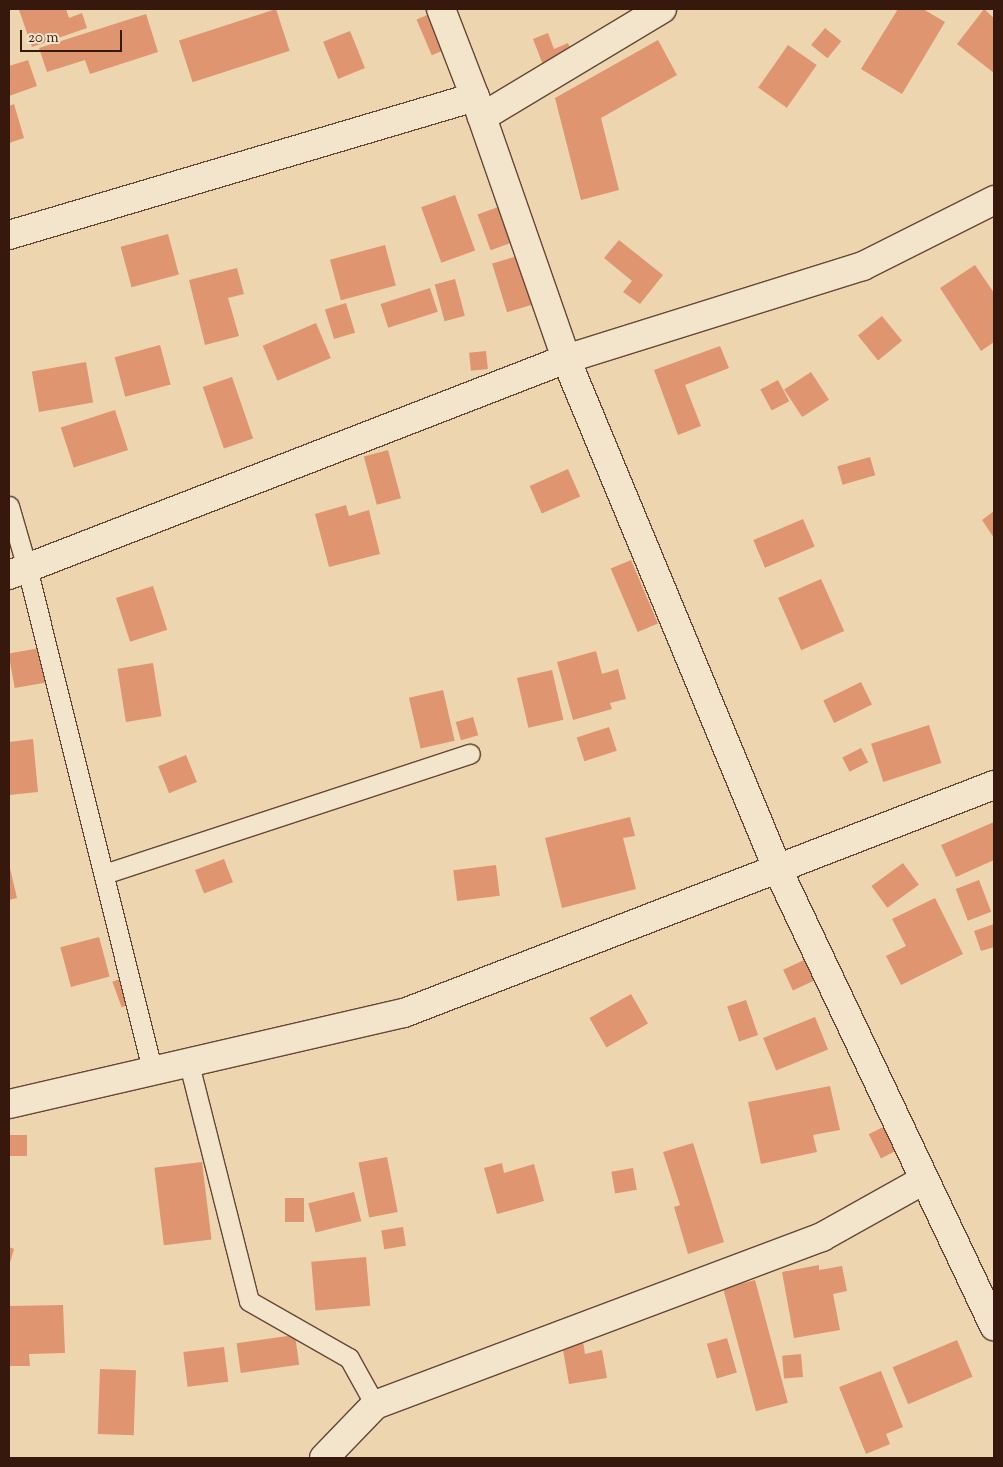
<!DOCTYPE html>
<style>
body{margin:0}
#map{position:relative;width:1003px;height:1467px;overflow:hidden;background:#edd5b0;font-family:"Sorts Mill Goudy",serif}
div>[style]{position:absolute}
.building>*{inset:0;background:#df9570;transform-origin:0 0}
.roads{filter:drop-shadow(1px 0 #644735) drop-shadow(-1px 0 #644735) drop-shadow(0 1px #644735) drop-shadow(0 -1px #644735)}
.lane>*{height:19px;margin:-9.5px;padding:0 9.5px;transform-origin:9.5px;border-radius:9.5px;background:#f3e4cc}
.street>*{height:28px;margin:-14px;padding:0 14px;transform-origin:14px;border-radius:14px;background:#f3e4cc}
.secondary>*{height:28px;margin:-14px;padding:0 14px;transform-origin:14px;border-radius:14px;background:#f3e4cc}
span{translate:-50% -50%;white-space:nowrap;text-align:center;line-height:1.15;-webkit-text-stroke:4px #f3e4cc;paint-order:stroke}
.frame{position:absolute;inset:0;border:10px solid #37180c;pointer-events:none}
.scale{position:absolute;left:20px;top:30px;width:102px;height:22px;box-sizing:border-box;border:2px solid #37180c;border-top:0;padding-left:6px;font-size:15px;line-height:18px;white-space:nowrap;color:#37180c;-webkit-text-stroke:4px #f3e4cc;paint-order:stroke}
</style>
<div id="map">
<div class="building">
<i style="clip-path:polygon(24px 9px,66px 9px,69px 18px,82px 13px,87px 28px,32px 47px,19px 10px)"></i>
<i style="left:276px;top:9px;width:44px;height:102px;rotate:72deg"></i>
<i style="clip-path:polygon(898px 9px,923px 9px,945px 22px,902px 94px,861px 69px)"></i>
<i style="clip-path:polygon(984px 9px,994px 18px,994px 73px,957px 44px)"></i>
<i style="left:434px;top:12px;width:39px;height:19px;rotate:67deg"></i>
<i style="clip-path:polygon(146px 14px,158px 52px,90px 74px,85px 60px,47px 72px,39px 48px)"></i>
<i style="left:825px;top:28px;width:21px;height:22px;rotate:39deg"></i>
<i style="left:350px;top:31px;width:40px;height:29px;rotate:68deg"></i>
<i style="clip-path:polygon(548px 33px,554px 49px,568px 43px,574px 58px,545px 70px,533px 39px)"></i>
<i style="clip-path:polygon(658px 40px,677px 75px,601px 118px,619px 190px,581px 200px,555px 98px)"></i>
<i style="left:788px;top:45px;width:35px;height:52px;rotate:35deg"></i>
<i style="clip-path:polygon(28px 60px,37px 86px,9px 96px,9px 66px)"></i>
<i style="clip-path:polygon(14px 104px,24px 138px,9px 143px,9px 106px)"></i>
<i style="left:455px;top:195px;width:59px;height:36px;rotate:70deg"></i>
<i style="left:501px;top:206px;width:38px;height:25px;rotate:70deg"></i>
<i style="left:168px;top:234px;width:42px;height:49px;rotate:75deg"></i>
<i style="clip-path:polygon(619px 240px,663px 275px,640px 304px,623px 292px,632px 281px,604px 258px)"></i>
<i style="left:385px;top:245px;width:42px;height:57px;rotate:75deg"></i>
<i style="left:517px;top:256px;width:51px;height:26px;rotate:73deg"></i>
<i style="clip-path:polygon(975px 265px,994px 293px,994px 342px,981px 351px,940px 288px)"></i>
<i style="clip-path:polygon(237px 268px,244px 294px,228px 298px,239px 336px,205px 345px,189px 280px)"></i>
<i style="left:455px;top:279px;width:38px;height:21px;rotate:75deg"></i>
<i style="left:430px;top:288px;width:25px;height:52px;rotate:72deg"></i>
<i style="left:346px;top:303px;width:31px;height:22px;rotate:73deg"></i>
<i style="left:882px;top:316px;width:32px;height:31px;rotate:51deg"></i>
<i style="left:316px;top:323px;width:38px;height:58px;rotate:67deg"></i>
<i style="left:160px;top:345px;width:41px;height:47px;rotate:75deg"></i>
<i style="clip-path:polygon(720px 346px,729px 368px,685px 385px,701px 426px,678px 435px,654px 370px)"></i>
<i style="left:486px;top:351px;width:18px;height:17px;rotate:84deg"></i>
<i style="left:86px;top:362px;width:41px;height:55px;rotate:80deg"></i>
<i style="left:811px;top:372px;width:33px;height:32px;rotate:57deg"></i>
<i style="left:232px;top:377px;width:65px;height:31px;rotate:71deg"></i>
<i style="left:778px;top:380px;width:24px;height:20px;rotate:62deg"></i>
<i style="left:115px;top:410px;width:42px;height:57px;rotate:72deg"></i>
<i style="left:388px;top:450px;width:50px;height:25px;rotate:75deg"></i>
<i style="left:870px;top:457px;width:19px;height:34px;rotate:74deg"></i>
<i style="left:568px;top:469px;width:30px;height:42px;rotate:66deg"></i>
<i style="clip-path:polygon(346px 505px,349px 516px,369px 510px,380px 554px,329px 567px,315px 514px)"></i>
<i style="clip-path:polygon(994px 511px,994px 538px,982px 520px)"></i>
<i style="left:803px;top:519px;width:30px;height:54px;rotate:67deg"></i>
<i style="left:631px;top:560px;width:69px;height:22px;rotate:67deg"></i>
<i style="left:821px;top:579px;width:57px;height:47px;rotate:66deg"></i>
<i style="left:153px;top:586px;width:46px;height:39px;rotate:72deg"></i>
<i style="left:46px;top:647px;width:35px;height:38px;rotate:80deg"></i>
<i style="clip-path:polygon(596px 651px,602px 674px,618px 669px,626px 699px,610px 703px,612px 709px,573px 720px,557px 662px)"></i>
<i style="left:153px;top:663px;width:54px;height:36px;rotate:81deg"></i>
<i style="left:552px;top:670px;width:51px;height:36px;rotate:77deg"></i>
<i style="left:861px;top:682px;width:25px;height:42px;rotate:64deg"></i>
<i style="left:443px;top:690px;width:52px;height:35px;rotate:77deg"></i>
<i style="left:473px;top:717px;width:19px;height:18px;rotate:74deg"></i>
<i style="left:929px;top:725px;width:40px;height:61px;rotate:72deg"></i>
<i style="left:609px;top:727px;width:25px;height:34px;rotate:72deg"></i>
<i style="clip-path:polygon(33px 739px,38px 792px,9px 795px,9px 742px)"></i>
<i style="left:861px;top:748px;width:16px;height:21px;rotate:63deg"></i>
<i style="left:186px;top:755px;width:29px;height:30px;rotate:68deg"></i>
<i style="clip-path:polygon(630px 817px,635px 836px,623px 838px,636px 889px,562px 908px,545px 838px)"></i>
<i style="clip-path:polygon(994px 822px,994px 860px,956px 877px,941px 845px)"></i>
<i style="left:224px;top:859px;width:25px;height:31px;rotate:69deg"></i>
<i style="left:903px;top:863px;width:27px;height:39px;rotate:54deg"></i>
<i style="clip-path:polygon(9px 864px,17px 898px,9px 900px)"></i>
<i style="left:496px;top:865px;width:31px;height:43px;rotate:83deg"></i>
<i style="left:979px;top:880px;width:34px;height:25px;rotate:69deg"></i>
<i style="clip-path:polygon(935px 898px,963px 954px,901px 985px,886px 956px,906px 946px,892px 919px)"></i>
<i style="clip-path:polygon(994px 924px,994px 947px,981px 951px,974px 931px)"></i>
<i style="left:99px;top:937px;width:41px;height:40px;rotate:75deg"></i>
<i style="left:804px;top:960px;width:23px;height:23px;rotate:65deg"></i>
<i style="left:134px;top:974px;width:27px;height:23px;rotate:70deg"></i>
<i style="left:631px;top:994px;width:34px;height:48px;rotate:60deg"></i>
<i style="left:746px;top:1000px;width:37px;height:20px;rotate:71deg"></i>
<i style="left:815px;top:1017px;width:35px;height:56px;rotate:68deg"></i>
<i style="clip-path:polygon(830px 1086px,840px 1130px,813px 1135px,817px 1152px,761px 1164px,748px 1102px)"></i>
<i style="left:891px;top:1123px;width:27px;height:25px;rotate:63deg"></i>
<i style="left:9px;top:1135px;width:18px;height:21px"></i>
<i style="clip-path:polygon(693px 1143px,724px 1242px,688px 1254px,674px 1207px,680px 1205px,663px 1152px)"></i>
<i style="left:387px;top:1157px;width:56px;height:29px;rotate:79deg"></i>
<i style="left:202px;top:1162px;width:78px;height:48px;rotate:83deg"></i>
<i style="clip-path:polygon(502px 1163px,504px 1173px,534px 1164px,544px 1201px,497px 1214px,484px 1168px)"></i>
<i style="left:633px;top:1168px;width:22px;height:22px;rotate:80deg"></i>
<i style="left:354px;top:1192px;width:30px;height:47px;rotate:76deg"></i>
<i style="left:285px;top:1198px;width:19px;height:24px"></i>
<i style="left:403px;top:1227px;width:19px;height:22px;rotate:81deg"></i>
<i style="clip-path:polygon(9px 1247px,14px 1249px,9px 1266px)"></i>
<i style="left:366px;top:1257px;width:49px;height:55px;rotate:85deg"></i>
<i style="clip-path:polygon(819px 1265px,819px 1270px,842px 1266px,847px 1291px,833px 1294px,840px 1330px,794px 1338px,782px 1272px)"></i>
<i style="left:755px;top:1280px;width:127px;height:33px;rotate:75deg"></i>
<i style="clip-path:polygon(63px 1305px,65px 1353px,29px 1354px,30px 1366px,9px 1366px,9px 1306px)"></i>
<i style="left:295px;top:1335px;width:30px;height:59px;rotate:82deg"></i>
<i style="left:727px;top:1338px;width:36px;height:21px;rotate:74deg"></i>
<i style="left:957px;top:1340px;width:40px;height:70px;rotate:67deg"></i>
<i style="clip-path:polygon(583px 1341px,585px 1354px,602px 1350px,607px 1378px,569px 1384px,562px 1344px)"></i>
<i style="left:224px;top:1347px;width:35px;height:41px;rotate:83deg"></i>
<i style="left:801px;top:1354px;width:23px;height:19px;rotate:85deg"></i>
<i style="left:100px;top:1369px;width:36px;height:65px;rotate:2deg"></i>
<i style="clip-path:polygon(881px 1371px,903px 1427px,886px 1434px,890px 1444px,866px 1454px,839px 1387px)"></i>
</div>
<div class="roads">
<div class="lane">
<i style="left:9px;top:506px;width:65px;rotate:73.8deg"></i>
<i style="left:27px;top:568px;width:520px;rotate:75.99deg"></i>
<i style="left:104px;top:874px;width:385px;rotate:-18.2deg"></i>
<i style="left:189px;top:1064px;width:244px;rotate:75.8deg"></i>
<i style="left:249px;top:1301px;width:115px;rotate:29.7deg"></i>
<i style="left:349px;top:1358px;width:54px;rotate:61deg"></i>
</div>
<div class="street">
<i style="left:482px;top:117px;width:210px;rotate:-31deg"></i>
<i style="left:9px;top:235px;width:486px;rotate:-16.5deg"></i>
<i style="left:9px;top:575px;width:597px;rotate:-21.2deg"></i>
<i style="left:566px;top:359px;width:311px;rotate:-17.4deg"></i>
<i style="left:863px;top:266px;width:147px;rotate:-26.7deg"></i>
<i style="left:9px;top:1104px;width:405px;rotate:-13deg"></i>
<i style="left:404px;top:1013px;width:633px;rotate:-21.13deg"></i>
<i style="left:324px;top:1458px;width:74px;rotate:-46.1deg"></i>
<i style="left:375px;top:1405px;width:478px;rotate:-20.6deg"></i>
<i style="left:822px;top:1237px;width:117px;rotate:-29.2deg"></i>
</div>
<div class="secondary">
<i style="left:441px;top:9px;width:94px;rotate:68.9deg"></i>
<i style="left:475px;top:97px;width:277px;rotate:70.8deg"></i>
<i style="left:566px;top:359px;width:553px;rotate:67.47deg"></i>
<i style="left:778px;top:870px;width:505px;rotate:64.65deg"></i>
</div>
</div>
<div class="frame"></div>
<div class="scale">20 m</div>
</div>
